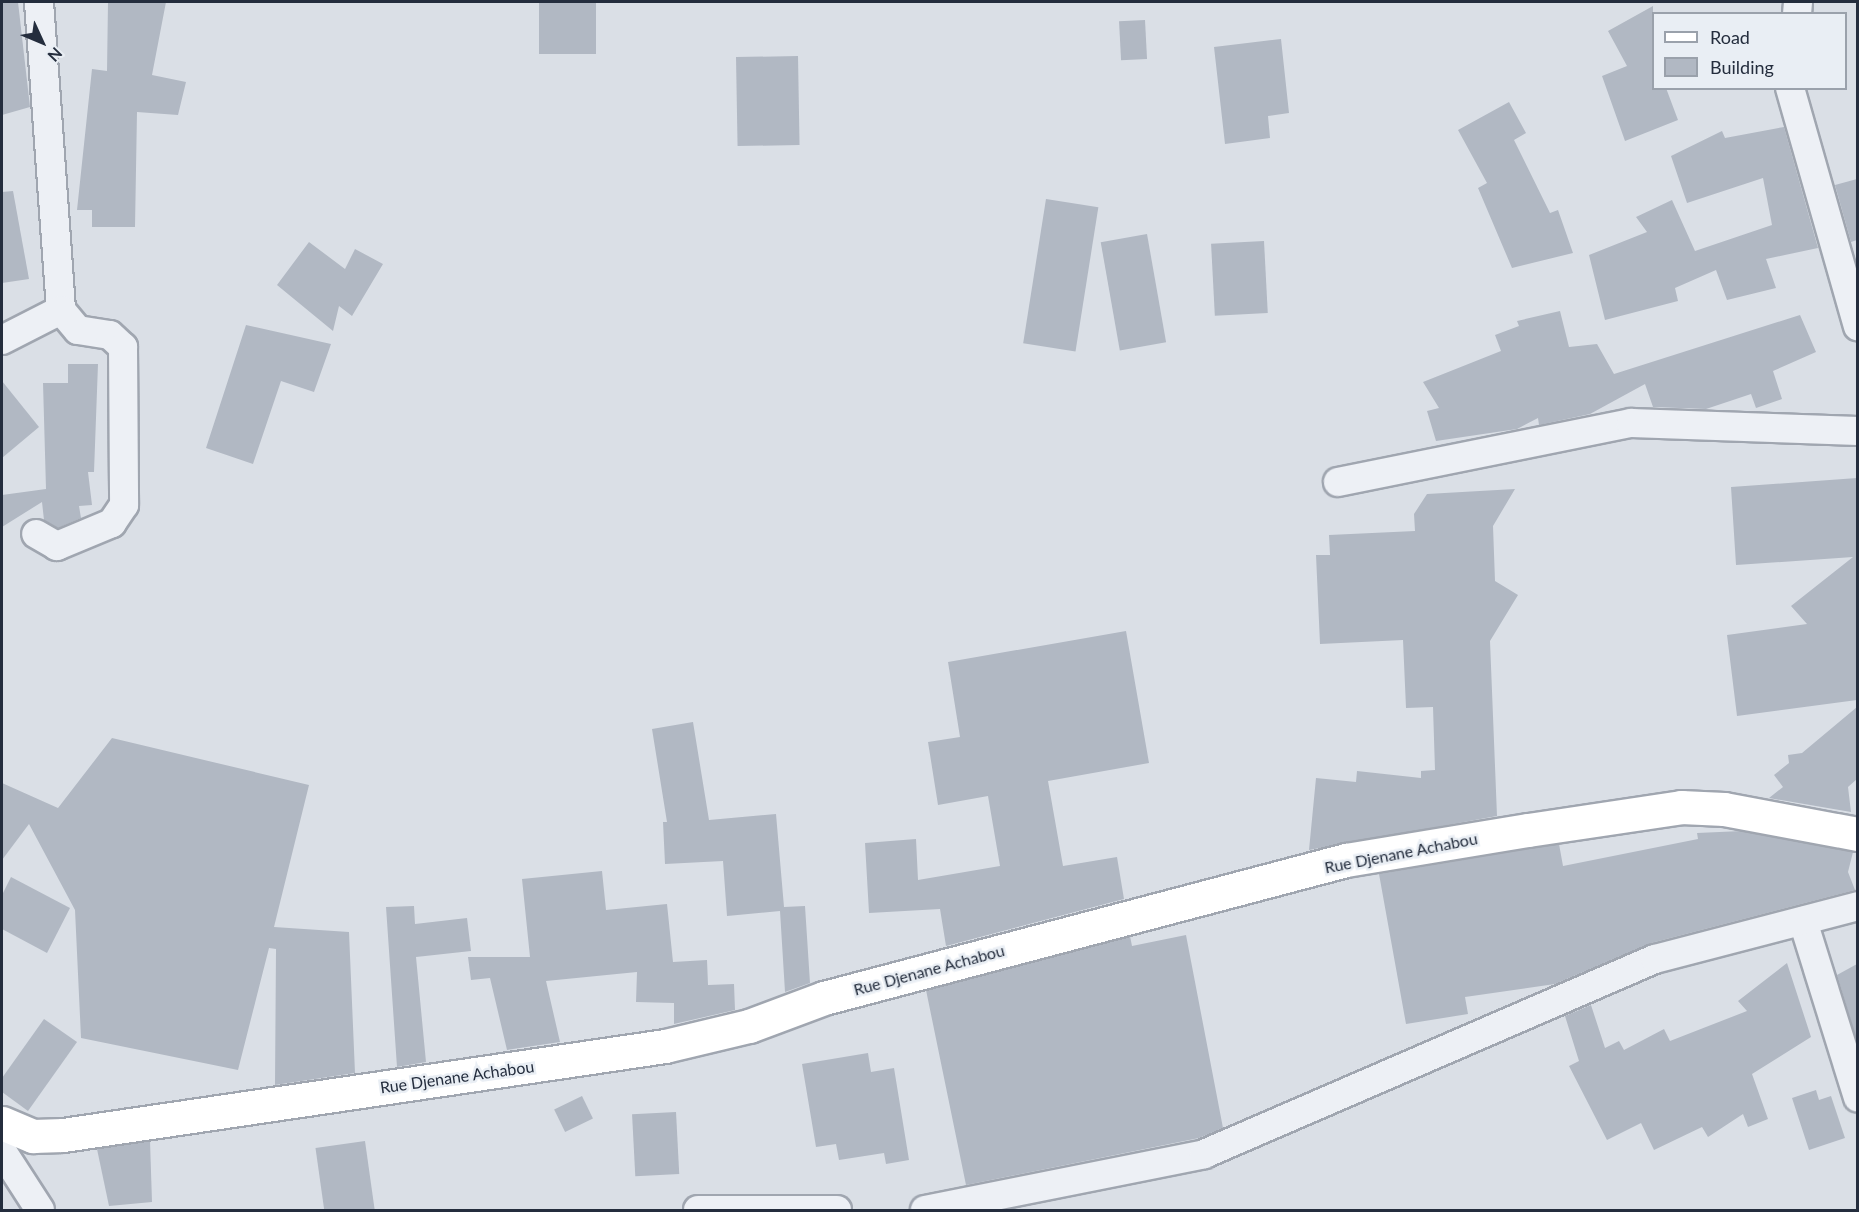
<!DOCTYPE html>
<style>
body{margin:0}
#map{position:relative;width:1859px;height:1212px;overflow:hidden;background:#dadfe6;font-family:Lato,sans-serif}
div>[style]{position:absolute}
.building>*{inset:0;background:#b1b8c3;transform-origin:0 0}
.roads{filter:drop-shadow(2px 0 #a0a6b0) drop-shadow(-2px 0 #a0a6b0) drop-shadow(0 2px #a0a6b0) drop-shadow(0 -2px #a0a6b0)}
.minor>*{height:28px;margin:-14px;padding:0 14px;transform-origin:14px;border-radius:14px;background:#edf0f5}
.major>*{height:33px;margin:-16.5px;padding:0 16.5px;transform-origin:16.5px;border-radius:16.5px;background:#fff}
span{translate:-50% -50%;white-space:nowrap;text-align:center;line-height:1.15;-webkit-text-stroke:5px #e9eef4;paint-order:stroke}
.street-label{font-size:16px;color:#242d3d}
.frame{position:absolute;inset:0;border:3px solid #242d3d;pointer-events:none}
.legend{position:absolute;left:1652px;top:12px;width:195px;height:78px;box-sizing:border-box;background:#e9eef4;border:2px solid #9aa1ab;margin:0;padding:8px 10px;list-style:none;font-size:18px;color:#242d3d}
.legend li{display:flex;align-items:center;gap:12px;height:30px}
.legend b{width:30px;border:2px solid #9aa1ab}
.north{position:absolute;left:12px;top:12px;width:60px;height:60px;-webkit-text-stroke:4px #e9eef4;paint-order:stroke;rotate:134deg;font-size:16px;font-weight:700;line-height:24px;text-align:center;color:#242d3d}
.north::after{content:'';display:block;margin:auto;width:21px;height:27px;background:#242d3d;clip-path:polygon(50% 0,100% 100%,50% 72%,0 100%)}
</style>
<div id="map">
<div class="building">
<i style="clip-path:polygon(2px 2px,18px 2px,30px 107px,2px 115px)"></i>
<i style="clip-path:polygon(108px 2px,166px 2px,152px 75px,186px 82px,178px 115px,137px 112px,135px 227px,92px 227px,92px 210px,77px 210px,92px 69px,107px 71px)"></i>
<i style="left:539px;top:2px;width:57px;height:52px"></i>
<i style="clip-path:polygon(1653px 6px,1653px 88px,1666px 88px,1678px 120px,1625px 141px,1602px 76px,1627px 66px,1608px 31px)"></i>
<i style="left:1145px;top:20px;width:39px;height:26px;rotate:87deg"></i>
<i style="clip-path:polygon(1281px 39px,1289px 113px,1268px 116px,1270px 138px,1225px 144px,1214px 47px)"></i>
<i style="left:798px;top:56px;width:89px;height:62px;rotate:89deg"></i>
<i style="clip-path:polygon(1509px 102px,1526px 133px,1514px 140px,1550px 213px,1558px 210px,1573px 253px,1512px 268px,1478px 188px,1487px 183px,1458px 130px)"></i>
<i style="clip-path:polygon(1784px 127px,1818px 248px,1766px 259px,1776px 288px,1727px 300px,1716px 270px,1675px 288px,1678px 301px,1605px 320px,1589px 255px,1647px 232px,1636px 217px,1672px 200px,1695px 251px,1772px 225px,1763px 178px,1687px 203px,1671px 156px,1722px 131px,1725px 138px)"></i>
<i style="clip-path:polygon(1857px 179px,1857px 240px,1851px 242px,1835px 185px)"></i>
<i style="clip-path:polygon(13px 191px,29px 279px,2px 283px,2px 192px)"></i>
<i style="left:1046px;top:199px;width:53px;height:146px;rotate:9deg"></i>
<i style="left:1147px;top:234px;width:110px;height:47px;rotate:80deg"></i>
<i style="left:1264px;top:241px;width:72px;height:53px;rotate:87deg"></i>
<i style="clip-path:polygon(309px 242px,345px 269px,355px 249px,383px 264px,352px 316px,339px 306px,333px 331px,277px 285px)"></i>
<i style="clip-path:polygon(1560px 311px,1569px 347px,1597px 344px,1614px 374px,1800px 315px,1816px 352px,1773px 371px,1782px 399px,1756px 408px,1751px 394px,1706px 409px,1653px 407px,1645px 384px,1590px 414px,1539px 425px,1538px 418px,1517px 429px,1436px 441px,1427px 411px,1439px 408px,1423px 382px,1501px 351px,1495px 335px,1519px 326px,1517px 321px)"></i>
<i style="clip-path:polygon(246px 325px,331px 344px,314px 392px,281px 381px,253px 464px,206px 448px)"></i>
<i style="clip-path:polygon(68px 364px,98px 364px,94px 472px,88px 472px,92px 505px,79px 506px,81px 518px,58px 528px,44px 520px,42px 502px,2px 527px,2px 495px,46px 489px,43px 383px,68px 383px)"></i>
<i style="clip-path:polygon(2px 381px,39px 427px,2px 458px)"></i>
<i style="clip-path:polygon(1857px 478px,1857px 700px,1737px 716px,1727px 635px,1807px 624px,1791px 606px,1853px 557px,1736px 565px,1731px 487px)"></i>
<i style="clip-path:polygon(1515px 489px,1493px 526px,1495px 581px,1518px 595px,1490px 641px,1497px 816px,1309px 850px,1316px 778px,1356px 782px,1357px 771px,1421px 778px,1421px 771px,1435px 770px,1433px 707px,1406px 708px,1403px 640px,1320px 644px,1316px 555px,1330px 555px,1329px 535px,1415px 531px,1414px 514px,1427px 494px)"></i>
<i style="clip-path:polygon(1126px 631px,1149px 763px,1048px 781px,1063px 866px,1117px 857px,1124px 899px,946px 946px,940px 909px,869px 913px,865px 843px,916px 839px,918px 880px,1000px 866px,988px 796px,938px 805px,928px 742px,960px 737px,948px 662px)"></i>
<i style="clip-path:polygon(1857px 707px,1857px 779px,1848px 787px,1851px 812px,1769px 798px,1783px 787px,1774px 775px,1789px 763px,1788px 755px,1802px 753px)"></i>
<i style="clip-path:polygon(693px 722px,709px 820px,776px 814px,784px 907px,805px 906px,810px 983px,785px 992px,780px 911px,727px 916px,723px 861px,665px 864px,663px 822px,667px 822px,652px 729px)"></i>
<i style="clip-path:polygon(112px 738px,309px 785px,274px 927px,349px 932px,355px 1073px,275px 1085px,276px 949px,269px 948px,238px 1070px,81px 1038px,75px 910px,29px 824px,2px 860px,2px 783px,58px 808px)"></i>
<i style="clip-path:polygon(1742px 831px,1853px 852px,1848px 872px,1855px 890px,1651px 943px,1555px 984px,1465px 997px,1468px 1014px,1406px 1024px,1379px 874px,1559px 844px,1563px 866px,1698px 839px,1697px 833px)"></i>
<i style="clip-path:polygon(602px 871px,606px 910px,667px 904px,673px 962px,707px 960px,708px 985px,734px 984px,735px 1010px,674px 1024px,674px 1003px,636px 1002px,637px 972px,546px 981px,560px 1042px,507px 1050px,490px 978px,471px 980px,468px 957px,530px 957px,522px 879px)"></i>
<i style="clip-path:polygon(11px 877px,70px 908px,47px 953px,2px 929px,2px 895px)"></i>
<i style="clip-path:polygon(414px 906px,415px 924px,467px 918px,471px 951px,416px 957px,426px 1062px,397px 1067px,386px 907px)"></i>
<i style="clip-path:polygon(1186px 935px,1223px 1128px,1199px 1138px,966px 1185px,926px 990px,1130px 936px,1132px 946px)"></i>
<i style="clip-path:polygon(1787px 963px,1811px 1037px,1752px 1074px,1768px 1119px,1748px 1127px,1743px 1114px,1708px 1137px,1702px 1127px,1654px 1150px,1641px 1123px,1607px 1140px,1569px 1066px,1579px 1061px,1565px 1016px,1591px 1005px,1605px 1048px,1619px 1041px,1624px 1050px,1664px 1029px,1670px 1041px,1747px 1011px,1738px 1001px)"></i>
<i style="clip-path:polygon(1857px 964px,1857px 1041px,1837px 975px)"></i>
<i style="clip-path:polygon(44px 1019px,77px 1042px,28px 1111px,2px 1092px,2px 1078px)"></i>
<i style="clip-path:polygon(868px 1053px,871px 1072px,894px 1068px,909px 1160px,886px 1164px,884px 1153px,839px 1160px,836px 1144px,816px 1147px,802px 1064px)"></i>
<i style="clip-path:polygon(1816px 1090px,1819px 1100px,1831px 1096px,1845px 1138px,1809px 1150px,1792px 1098px)"></i>
<i style="left:582px;top:1096px;width:25px;height:31px;rotate:64deg"></i>
<i style="left:676px;top:1112px;width:62px;height:44px;rotate:87deg"></i>
<i style="clip-path:polygon(150px 1141px,152px 1202px,109px 1206px,97px 1149px)"></i>
<i style="left:365px;top:1141px;width:70px;height:50px;rotate:82deg"></i>
</div>
<div class="roads">
<div class="minor">
<i style="left:39px;top:2px;width:309px;rotate:85.9deg"></i>
<i style="left:1797px;top:14px;width:12px;rotate:-85deg"></i>
<i style="left:1790px;top:88px;width:248px;rotate:74.1deg"></i>
<i style="left:2px;top:340px;width:66px;rotate:-27deg"></i>
<i style="left:61px;top:310px;width:26px;rotate:50deg"></i>
<i style="left:78px;top:330px;width:32px;rotate:9deg"></i>
<i style="left:110px;top:335px;width:18px;rotate:43deg"></i>
<i style="left:123px;top:347px;width:158px;rotate:89.6deg"></i>
<i style="left:124px;top:505px;width:22px;rotate:124deg"></i>
<i style="left:112px;top:523px;width:60px;rotate:157.3deg"></i>
<i style="left:57px;top:546px;width:24px;rotate:-150deg"></i>
<i style="left:1338px;top:482px;width:299px;rotate:-11.4deg"></i>
<i style="left:1631px;top:423px;width:227px;rotate:2deg"></i>
<i style="left:1803px;top:921px;width:185px;rotate:72.7deg"></i>
<i style="left:2px;top:1151px;width:70px;rotate:57.2deg"></i>
<i style="left:698px;top:1210px;width:139px"></i>
<i style="left:925px;top:1210px;width:285px;rotate:-11.3deg"></i>
<i style="left:1204px;top:1154px;width:491px;rotate:-23.4deg"></i>
<i style="left:1655px;top:959px;width:210px;rotate:-14.6deg"></i>
</div>
<div class="major">
<i style="left:2px;top:1123px;width:34px;rotate:23deg"></i>
<i style="left:33px;top:1136px;width:30px;rotate:-2deg"></i>
<i style="left:63px;top:1135px;width:609px;rotate:-8.41deg"></i>
<i style="left:665px;top:1046px;width:86px;rotate:-13.4deg"></i>
<i style="left:749px;top:1026px;width:80px;rotate:-20.5deg"></i>
<i style="left:824px;top:998px;width:540px;rotate:-14.81deg"></i>
<i style="left:1346px;top:860px;width:184px;rotate:-9.4deg"></i>
<i style="left:1528px;top:830px;width:155px;rotate:-8.5deg"></i>
<i style="left:1681px;top:807px;width:43px;rotate:2.7deg"></i>
<i style="left:1724px;top:809px;width:136px;rotate:10.6deg"></i>
</div>
</div>
<div class="street-label">
<span style="left:1401px;top:853px;rotate:-11deg">Rue Djenane Achabou</span>
<span style="left:929px;top:970px;rotate:-15deg">Rue Djenane Achabou</span>
<span style="left:457px;top:1077px;rotate:-8deg">Rue Djenane Achabou</span>
</div>
<div class="frame"></div>
<ul class="legend">
<li><b style="height:8px;background:#fff"></b>Road</li>
<li><b style="height:16px;background:#b1b8c3"></b>Building</li>
</ul>
<div class="north">N</div>
</div>
